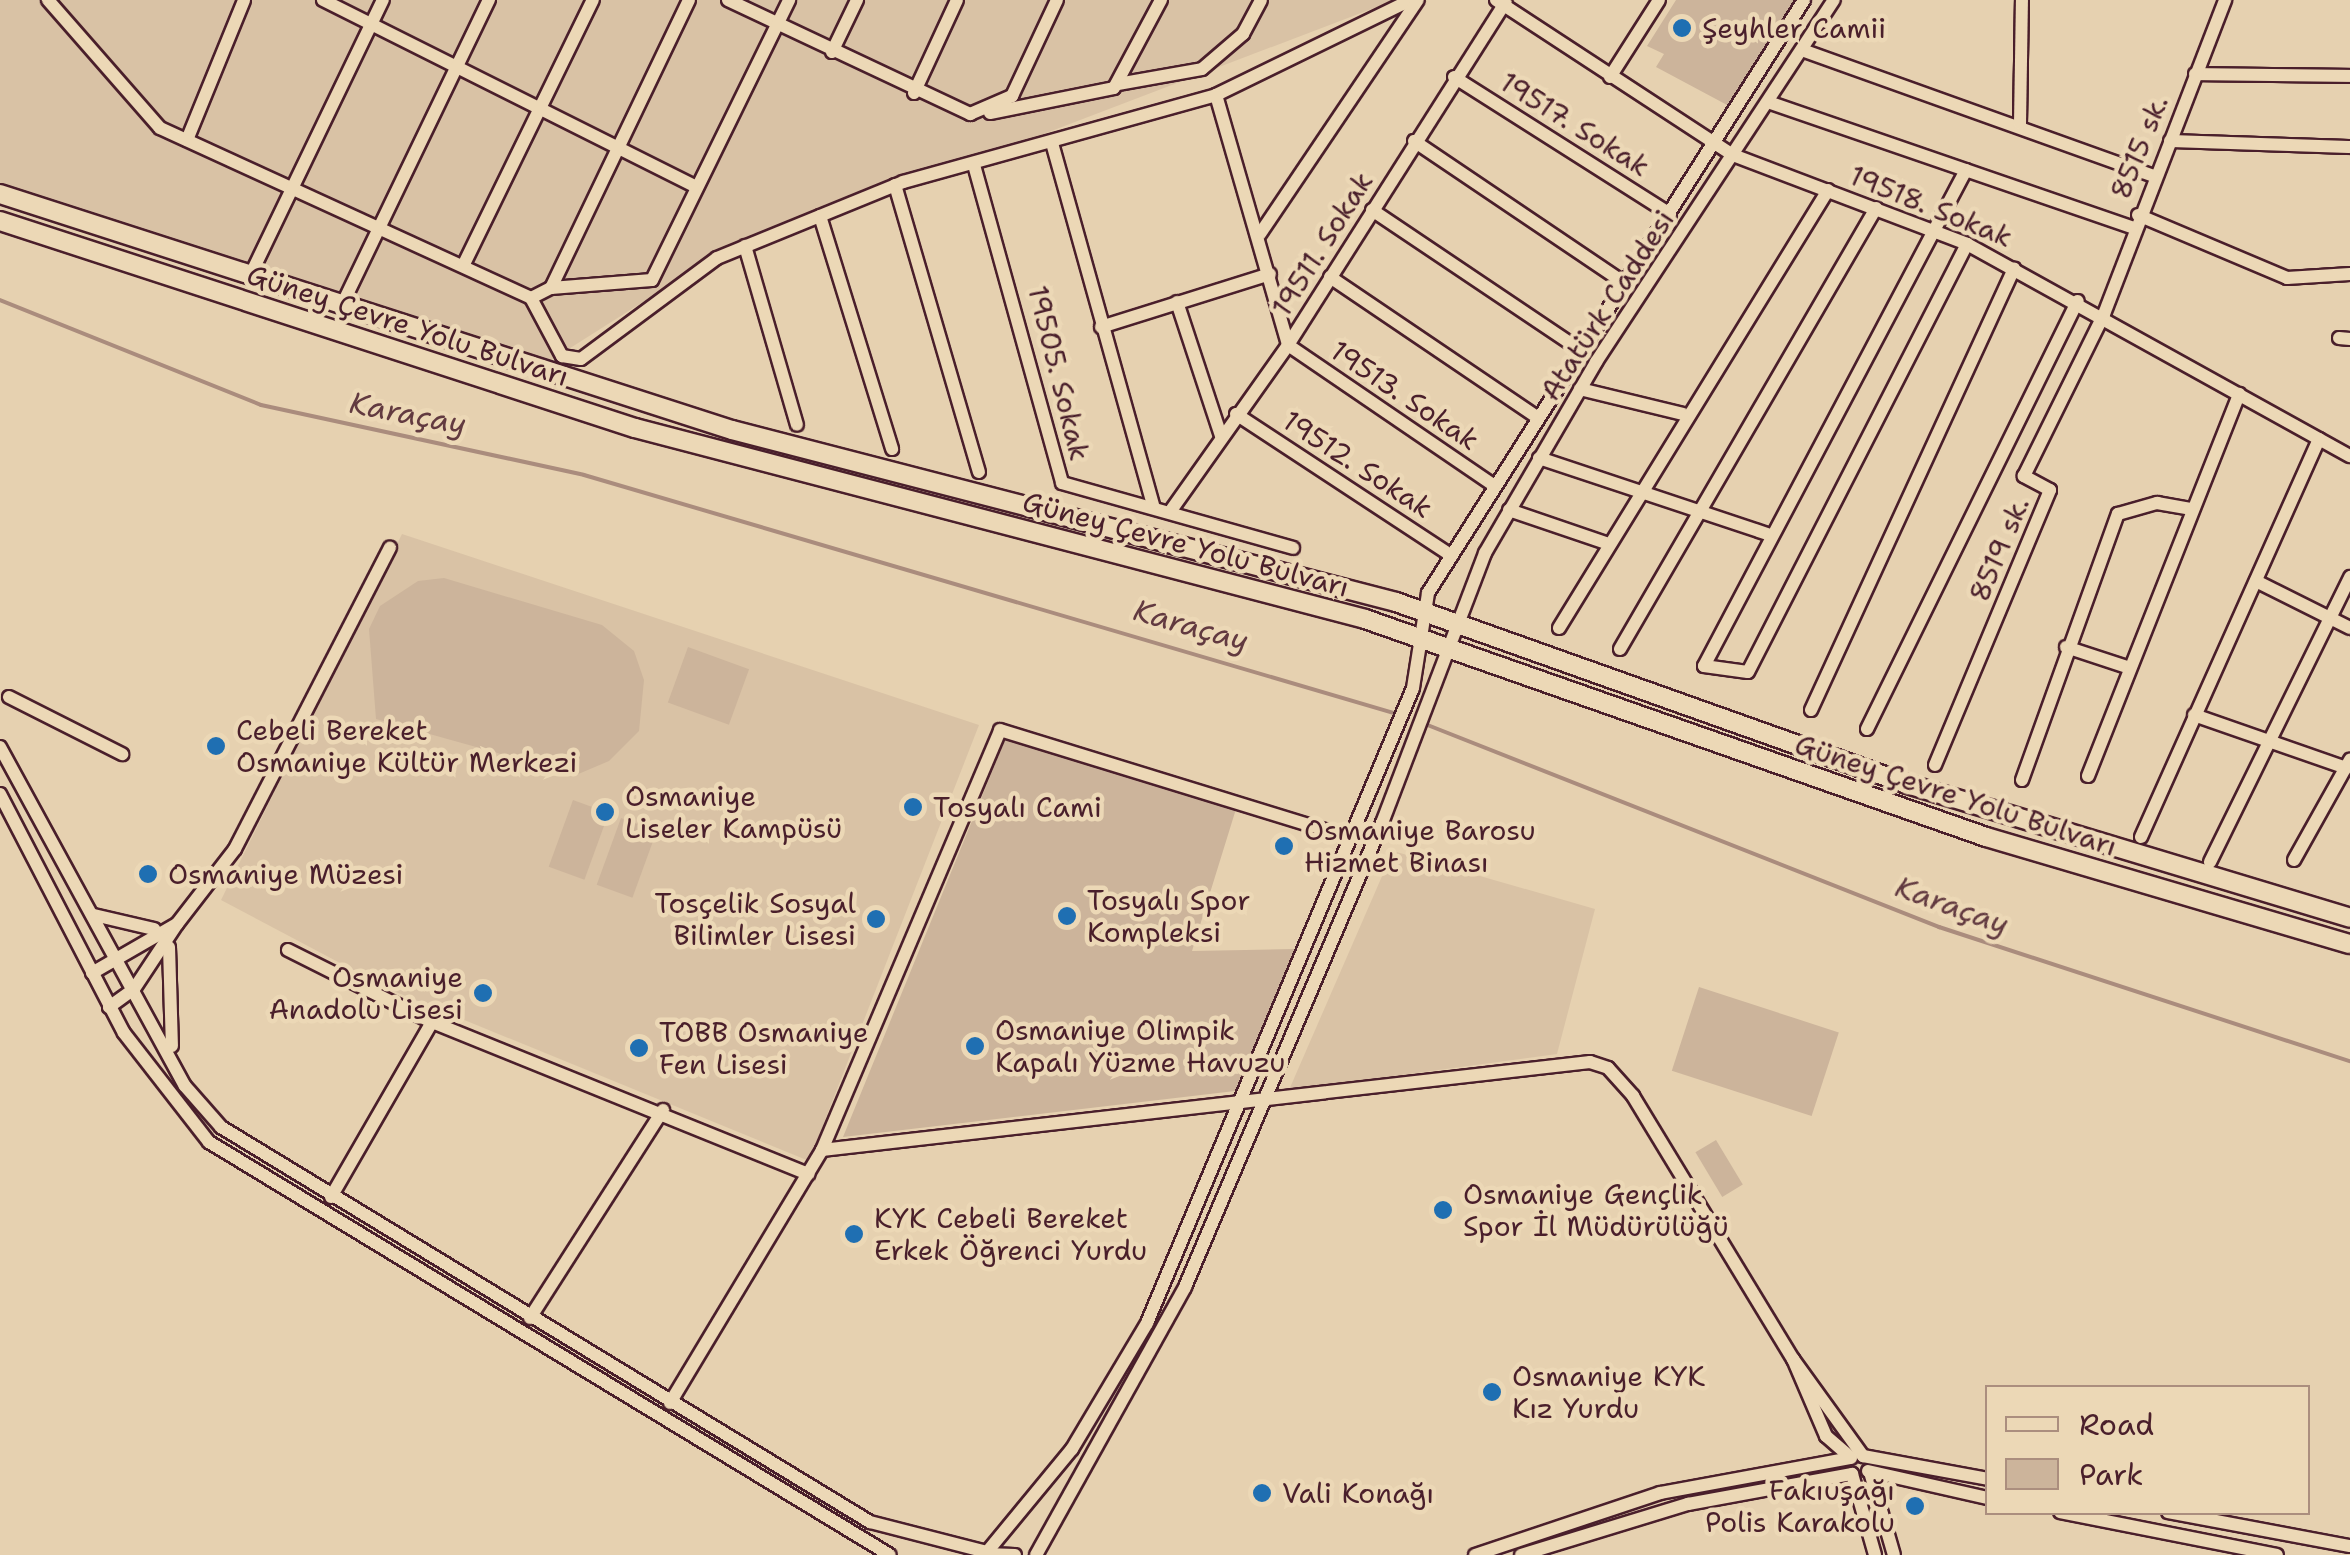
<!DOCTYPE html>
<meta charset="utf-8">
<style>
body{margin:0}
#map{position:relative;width:2350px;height:1555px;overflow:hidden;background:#e6d1b0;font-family:"Shantell Sans",sans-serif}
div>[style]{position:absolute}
.built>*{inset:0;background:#d9c2a5}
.green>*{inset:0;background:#ccb49b;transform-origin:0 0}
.stream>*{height:4px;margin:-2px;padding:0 2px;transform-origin:2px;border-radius:2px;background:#aa8c7d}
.roads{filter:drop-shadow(2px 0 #4a1f2b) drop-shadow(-2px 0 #4a1f2b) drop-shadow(0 2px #4a1f2b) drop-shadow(0 -2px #4a1f2b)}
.minor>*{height:12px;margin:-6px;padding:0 6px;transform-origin:6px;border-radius:6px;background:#ecd8b6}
.highway>*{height:18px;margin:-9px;padding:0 9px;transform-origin:9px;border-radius:9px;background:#ecd8b6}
.dots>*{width:28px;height:28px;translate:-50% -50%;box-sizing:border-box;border:5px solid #ecd8b6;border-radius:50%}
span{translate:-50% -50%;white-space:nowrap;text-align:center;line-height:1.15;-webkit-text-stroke:9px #ecd8b6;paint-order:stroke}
.poi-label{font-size:28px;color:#4a1f2b}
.left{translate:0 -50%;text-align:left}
.right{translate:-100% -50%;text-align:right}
.street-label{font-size:28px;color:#4a1f2b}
.water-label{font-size:30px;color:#623a40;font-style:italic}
.legend{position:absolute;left:1985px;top:1385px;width:325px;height:130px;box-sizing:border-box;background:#ecd8b6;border:2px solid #ab8e7e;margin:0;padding:12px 18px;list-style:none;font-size:30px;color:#4a1f2b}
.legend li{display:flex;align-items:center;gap:20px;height:50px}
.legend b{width:50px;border:2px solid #ab8e7e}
</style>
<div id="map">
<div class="built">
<i style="clip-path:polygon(0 0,1395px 0,815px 221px,668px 286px,545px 364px,0 185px)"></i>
<i style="clip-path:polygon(402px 534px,979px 725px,809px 1161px,391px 990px,221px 900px)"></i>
<i style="clip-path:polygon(1393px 851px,1595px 909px,1557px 1054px,1289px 1090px)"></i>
</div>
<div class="green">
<i style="clip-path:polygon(1676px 0,1797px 0,1729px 106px,1656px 67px,1664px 54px,1647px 46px)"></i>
<i style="clip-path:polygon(444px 578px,602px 625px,634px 651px,644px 680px,639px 731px,609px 761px,576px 775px,376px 719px,369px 629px,380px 606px,418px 581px)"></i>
<i style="left:688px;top:647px;width:65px;height:59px;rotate:20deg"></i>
<i style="clip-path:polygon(1005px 740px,1236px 809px,1192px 951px,1295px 949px,1235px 1091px,843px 1137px)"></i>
<i style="left:573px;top:800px;width:38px;height:71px;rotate:20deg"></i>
<i style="left:621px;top:818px;width:38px;height:71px;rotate:20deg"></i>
<i style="left:1699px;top:987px;width:147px;height:88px;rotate:18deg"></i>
<i style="left:1716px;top:1140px;width:52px;height:24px;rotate:59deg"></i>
</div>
<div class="stream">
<i style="left:0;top:300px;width:281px;rotate:21.9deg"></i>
<i style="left:261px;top:405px;width:330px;rotate:12.2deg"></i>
<i style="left:584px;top:475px;width:847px;rotate:16.38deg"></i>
<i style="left:1425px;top:724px;width:553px;rotate:21.55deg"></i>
<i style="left:1939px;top:927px;width:432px;rotate:18.1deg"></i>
</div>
<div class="roads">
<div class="minor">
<i style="left:48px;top:0;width:170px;rotate:48.8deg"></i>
<i style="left:160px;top:128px;width:408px;rotate:24.6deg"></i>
<i style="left:531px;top:298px;width:66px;rotate:61.9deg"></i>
<i style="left:562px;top:356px;width:19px;rotate:9deg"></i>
<i style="left:581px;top:359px;width:169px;rotate:-36.6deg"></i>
<i style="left:717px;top:258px;width:201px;rotate:-22.2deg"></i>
<i style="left:903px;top:182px;width:325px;rotate:-15.5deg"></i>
<i style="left:1216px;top:95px;width:217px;rotate:-26deg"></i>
<i style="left:323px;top:0;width:418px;rotate:26.6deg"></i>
<i style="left:728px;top:0;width:268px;rotate:25.2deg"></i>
<i style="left:970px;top:114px;width:46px;rotate:-23.2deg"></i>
<i style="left:1012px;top:96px;width:106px;rotate:-64.9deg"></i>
<i style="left:1496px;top:0;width:283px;rotate:33.2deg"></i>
<i style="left:1733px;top:155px;width:250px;rotate:20.8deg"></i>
<i style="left:1967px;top:244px;width:438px;rotate:29deg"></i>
<i style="left:1802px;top:50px;width:374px;rotate:19.7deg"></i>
<i style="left:832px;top:52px;width:58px;rotate:-64.3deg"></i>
<i style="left:2195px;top:74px;width:155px;rotate:0.7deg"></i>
<i style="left:1454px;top:77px;width:256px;rotate:32.4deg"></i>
<i style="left:1610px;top:77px;width:91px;rotate:-57.5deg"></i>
<i style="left:1118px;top:84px;width:85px;rotate:-10.1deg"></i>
<i style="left:1202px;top:69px;width:54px;rotate:-40.5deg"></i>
<i style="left:1243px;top:34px;width:38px;rotate:-62deg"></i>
<i style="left:914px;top:93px;width:102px;rotate:-65.2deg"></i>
<i style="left:1216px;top:95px;width:260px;rotate:73.9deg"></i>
<i style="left:1288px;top:345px;width:248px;rotate:34.3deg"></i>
<i style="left:1768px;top:102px;width:386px;rotate:19deg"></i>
<i style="left:990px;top:113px;width:126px;rotate:-11.4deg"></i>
<i style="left:1114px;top:88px;width:100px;rotate:-61.9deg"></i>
<i style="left:2020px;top:124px;width:124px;rotate:-89.1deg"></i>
<i style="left:187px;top:140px;width:151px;rotate:-67.8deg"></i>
<i style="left:1414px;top:141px;width:252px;rotate:34deg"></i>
<i style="left:2170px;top:141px;width:180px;rotate:1.9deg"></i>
<i style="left:1052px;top:143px;width:376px;rotate:74.4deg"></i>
<i style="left:974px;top:165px;width:330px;rotate:74.5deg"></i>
<i style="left:1062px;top:483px;width:240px;rotate:15.7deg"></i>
<i style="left:1966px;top:170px;width:561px;rotate:117.84deg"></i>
<i style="left:1704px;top:666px;width:44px;rotate:7.8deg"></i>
<i style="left:1748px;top:672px;width:481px;rotate:-62.9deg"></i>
<i style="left:895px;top:185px;width:299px;rotate:73.7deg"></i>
<i style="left:1372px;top:210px;width:249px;rotate:33.9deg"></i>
<i style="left:2138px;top:215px;width:162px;rotate:22.9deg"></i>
<i style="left:2287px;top:278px;width:63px;rotate:-3.6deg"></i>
<i style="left:820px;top:216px;width:244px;rotate:72.8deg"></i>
<i style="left:1260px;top:234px;width:282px;rotate:-56deg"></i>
<i style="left:745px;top:246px;width:186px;rotate:73.8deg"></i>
<i style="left:464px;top:264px;width:294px;rotate:-64deg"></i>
<i style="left:250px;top:276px;width:306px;rotate:-64.3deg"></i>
<i style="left:1330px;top:277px;width:248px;rotate:34.1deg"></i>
<i style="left:551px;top:288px;width:101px;rotate:-4.5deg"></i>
<i style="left:652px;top:280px;width:312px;rotate:-63.9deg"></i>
<i style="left:531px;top:298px;width:22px;rotate:-27deg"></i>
<i style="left:551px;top:288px;width:319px;rotate:-64.4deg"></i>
<i style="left:1177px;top:302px;width:141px;rotate:71.8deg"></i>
<i style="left:342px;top:305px;width:339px;rotate:-64.3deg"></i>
<i style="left:1101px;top:327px;width:177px;rotate:-17.4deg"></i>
<i style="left:2339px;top:338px;width:11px;rotate:5deg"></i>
<i style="left:1580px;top:389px;width:106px;rotate:13.6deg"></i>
<i style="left:1236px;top:414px;width:258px;rotate:33.3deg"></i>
<i style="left:1539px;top:458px;width:241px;rotate:18.4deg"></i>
<i style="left:1172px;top:509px;width:201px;rotate:-54.7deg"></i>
<i style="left:1288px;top:345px;width:406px;rotate:-57.6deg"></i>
<i style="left:1509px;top:510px;width:102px;rotate:18.8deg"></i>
<i style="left:2256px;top:581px;width:105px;rotate:26.6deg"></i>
<i style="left:1559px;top:628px;width:514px;rotate:-58.44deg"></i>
<i style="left:2066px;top:647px;width:67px;rotate:18.2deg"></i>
<i style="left:1620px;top:649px;width:510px;rotate:-59.86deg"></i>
<i style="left:9px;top:697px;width:127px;rotate:26.8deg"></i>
<i style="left:1811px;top:710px;width:486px;rotate:-65.3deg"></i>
<i style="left:2194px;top:715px;width:161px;rotate:19.2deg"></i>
<i style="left:1867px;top:729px;width:477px;rotate:-63.8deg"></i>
<i style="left:0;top:747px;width:386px;rotate:61.4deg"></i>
<i style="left:185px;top:1086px;width:55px;rotate:48.7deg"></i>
<i style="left:221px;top:1127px;width:760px;rotate:31.33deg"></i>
<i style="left:870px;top:1522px;width:121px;rotate:14.4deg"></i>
<i style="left:987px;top:1552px;width:134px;rotate:-50.5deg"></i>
<i style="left:1072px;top:1449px;width:147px;rotate:-59.2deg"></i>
<i style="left:1147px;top:1323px;width:688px;rotate:-67.27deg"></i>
<i style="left:1413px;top:688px;width:96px;rotate:-81deg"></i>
<i style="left:1428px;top:593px;width:702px;rotate:-57.62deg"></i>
<i style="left:1935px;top:765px;width:298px;rotate:-67.3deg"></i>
<i style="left:2050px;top:490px;width:30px;rotate:-152deg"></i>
<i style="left:2024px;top:476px;width:181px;rotate:-63.7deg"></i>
<i style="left:2104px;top:314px;width:337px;rotate:-68.9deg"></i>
<i style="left:2088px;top:776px;width:411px;rotate:-68.4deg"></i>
<i style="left:2022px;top:780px;width:283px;rotate:-70.2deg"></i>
<i style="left:2118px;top:514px;width:41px;rotate:-15.8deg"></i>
<i style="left:2157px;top:503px;width:34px;rotate:10deg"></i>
<i style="left:0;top:794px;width:269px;rotate:62.6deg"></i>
<i style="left:124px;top:1033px;width:138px;rotate:52.1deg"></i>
<i style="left:209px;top:1142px;width:796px;rotate:31.24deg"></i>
<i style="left:2141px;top:837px;width:436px;rotate:-65.9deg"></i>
<i style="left:2294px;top:860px;width:115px;rotate:-60.8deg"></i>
<i style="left:2210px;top:862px;width:318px;rotate:-63.8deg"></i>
<i style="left:94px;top:915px;width:62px;rotate:13.1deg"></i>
<i style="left:177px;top:924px;width:95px;rotate:-52.3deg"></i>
<i style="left:235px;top:849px;width:339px;rotate:-62.8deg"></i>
<i style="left:169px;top:947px;width:99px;rotate:88.3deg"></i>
<i style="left:288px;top:950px;width:161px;rotate:26.6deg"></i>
<i style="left:432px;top:1022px;width:202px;rotate:120deg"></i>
<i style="left:92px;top:973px;width:98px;rotate:-30deg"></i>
<i style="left:177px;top:924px;width:78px;rotate:123.5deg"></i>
<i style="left:134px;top:989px;width:31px;rotate:144deg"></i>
<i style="left:432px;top:1022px;width:406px;rotate:22deg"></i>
<i style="left:822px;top:1150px;width:773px;rotate:-6.54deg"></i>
<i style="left:1590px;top:1062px;width:19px;rotate:18deg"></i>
<i style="left:1608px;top:1068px;width:38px;rotate:48deg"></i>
<i style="left:1633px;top:1096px;width:308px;rotate:58.7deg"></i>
<i style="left:1793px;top:1359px;width:84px;rotate:66.8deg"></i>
<i style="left:1826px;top:1436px;width:33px;rotate:41deg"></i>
<i style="left:530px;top:1318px;width:247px;rotate:-57.4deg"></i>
<i style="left:1793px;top:1359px;width:120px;rotate:54.2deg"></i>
<i style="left:1863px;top:1456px;width:127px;rotate:10.4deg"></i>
<i style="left:670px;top:1403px;width:295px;rotate:-59deg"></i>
<i style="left:822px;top:1150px;width:456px;rotate:-67deg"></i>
<i style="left:1000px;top:730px;width:366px;rotate:17.1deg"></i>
<i style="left:1868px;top:1471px;width:123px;rotate:12.7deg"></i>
<i style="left:1870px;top:1472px;width:86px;rotate:73.9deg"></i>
<i style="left:2060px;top:1512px;width:221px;rotate:11.2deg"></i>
<i style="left:2168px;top:1512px;width:185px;rotate:10.6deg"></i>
<i style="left:985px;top:1554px;width:30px;rotate:2deg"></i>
<i style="left:1036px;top:1555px;width:307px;rotate:-60.9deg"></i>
<i style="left:1185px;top:1287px;width:504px;rotate:-67deg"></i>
<i style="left:1382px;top:823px;width:289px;rotate:-69.1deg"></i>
<i style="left:1485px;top:553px;width:221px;rotate:-59.8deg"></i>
<i style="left:1596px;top:362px;width:433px;rotate:-56.7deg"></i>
<i style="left:1475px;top:1555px;width:195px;rotate:-18.5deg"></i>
<i style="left:1660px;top:1493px;width:194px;rotate:-10.4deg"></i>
<i style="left:1521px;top:1555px;width:175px;rotate:-17deg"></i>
<i style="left:1688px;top:1504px;width:167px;rotate:-10.4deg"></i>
<i style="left:1852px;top:1474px;width:84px;rotate:74.1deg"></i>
</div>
<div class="highway">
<i style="left:0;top:194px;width:769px;rotate:17.87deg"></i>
<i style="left:732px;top:430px;width:686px;rotate:14.52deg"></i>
<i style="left:1396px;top:602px;width:542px;rotate:19.6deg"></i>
<i style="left:1907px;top:784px;width:463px;rotate:16.8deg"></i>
<i style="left:0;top:221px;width:668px;rotate:18.06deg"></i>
<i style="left:635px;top:428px;width:755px;rotate:14.66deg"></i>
<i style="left:1365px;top:619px;width:658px;rotate:19.34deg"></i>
<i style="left:1986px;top:837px;width:379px;rotate:16.4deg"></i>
</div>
</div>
<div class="dots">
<i style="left:1682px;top:28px;background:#1f6fb2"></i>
<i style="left:216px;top:746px;background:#1f6fb2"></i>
<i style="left:913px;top:807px;background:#1f6fb2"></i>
<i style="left:605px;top:812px;background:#1f6fb2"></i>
<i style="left:1284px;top:846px;background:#1f6fb2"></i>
<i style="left:148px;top:874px;background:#1f6fb2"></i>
<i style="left:1067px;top:916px;background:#1f6fb2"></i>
<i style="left:876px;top:919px;background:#1f6fb2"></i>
<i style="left:483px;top:993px;background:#1f6fb2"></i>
<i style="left:975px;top:1046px;background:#1f6fb2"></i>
<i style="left:639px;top:1048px;background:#1f6fb2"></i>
<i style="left:1443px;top:1210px;background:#1f6fb2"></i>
<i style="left:854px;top:1234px;background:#1f6fb2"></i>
<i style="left:1492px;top:1392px;background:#1f6fb2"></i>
<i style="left:1262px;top:1493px;background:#1f6fb2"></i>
<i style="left:1915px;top:1506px;background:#1f6fb2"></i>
</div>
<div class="poi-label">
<span class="left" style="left:1702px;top:28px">Şeyhler Camii</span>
<span class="left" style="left:236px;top:746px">Cebeli Bereket<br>Osmaniye Kültür Merkezi</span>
<span class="left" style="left:625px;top:812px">Osmaniye<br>Liseler Kampüsü</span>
<span class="left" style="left:933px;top:807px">Tosyalı Cami</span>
<span class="left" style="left:1304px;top:846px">Osmaniye Barosu<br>Hizmet Binası</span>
<span class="left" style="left:168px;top:874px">Osmaniye Müzesi</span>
<span class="left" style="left:1087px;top:916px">Tosyalı Spor<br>Kompleksi</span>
<span class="right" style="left:856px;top:919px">Tosçelik Sosyal<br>Bilimler Lisesi</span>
<span class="right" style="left:463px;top:993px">Osmaniye<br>Anadolu Lisesi</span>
<span class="left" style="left:995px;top:1046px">Osmaniye Olimpik<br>Kapalı Yüzme Havuzu</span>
<span class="left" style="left:659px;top:1048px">TOBB Osmaniye<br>Fen Lisesi</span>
<span class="left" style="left:1463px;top:1210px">Osmaniye Gençlik<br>Spor İl Müdürülüğü</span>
<span class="left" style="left:874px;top:1234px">KYK Cebeli Bereket<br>Erkek Öğrenci Yurdu</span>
<span class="left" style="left:1512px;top:1392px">Osmaniye KYK<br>Kız Yurdu</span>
<span class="right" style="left:1895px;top:1506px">Fakıuşağı<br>Polis Karakolu</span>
<span class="left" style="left:1282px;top:1493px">Vali Konağı</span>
</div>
<div class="street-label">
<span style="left:1575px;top:124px;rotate:32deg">19517. Sokak</span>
<span style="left:2139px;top:147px;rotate:-68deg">8515 sk.</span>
<span style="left:1931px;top:206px;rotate:22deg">19518. Sokak</span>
<span style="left:1322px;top:244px;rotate:-58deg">19511. Sokak</span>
<span style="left:1607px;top:305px;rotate:-57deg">Atatürk Caddesi</span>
<span style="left:408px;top:325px;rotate:18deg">Güney Çevre Yolu Bulvarı</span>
<span style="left:1059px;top:373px;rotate:76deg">19505. Sokak</span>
<span style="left:1405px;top:395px;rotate:34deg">19513. Sokak</span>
<span style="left:1358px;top:464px;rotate:33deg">19512. Sokak</span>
<span style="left:1186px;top:544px;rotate:15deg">Güney Çevre Yolu Bulvarı</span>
<span style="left:1999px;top:549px;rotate:-67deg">8519 sk.</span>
<span style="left:1956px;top:795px;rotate:18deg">Güney Çevre Yolu Bulvarı</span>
</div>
<div class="water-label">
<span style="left:408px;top:414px;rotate:11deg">Karaçay</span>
<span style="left:1191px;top:626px;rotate:16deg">Karaçay</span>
<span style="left:1952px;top:906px;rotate:20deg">Karaçay</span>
</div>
<ul class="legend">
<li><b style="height:12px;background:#ecd8b6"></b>Road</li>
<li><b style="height:28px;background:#ccb49b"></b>Park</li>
</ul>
</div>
